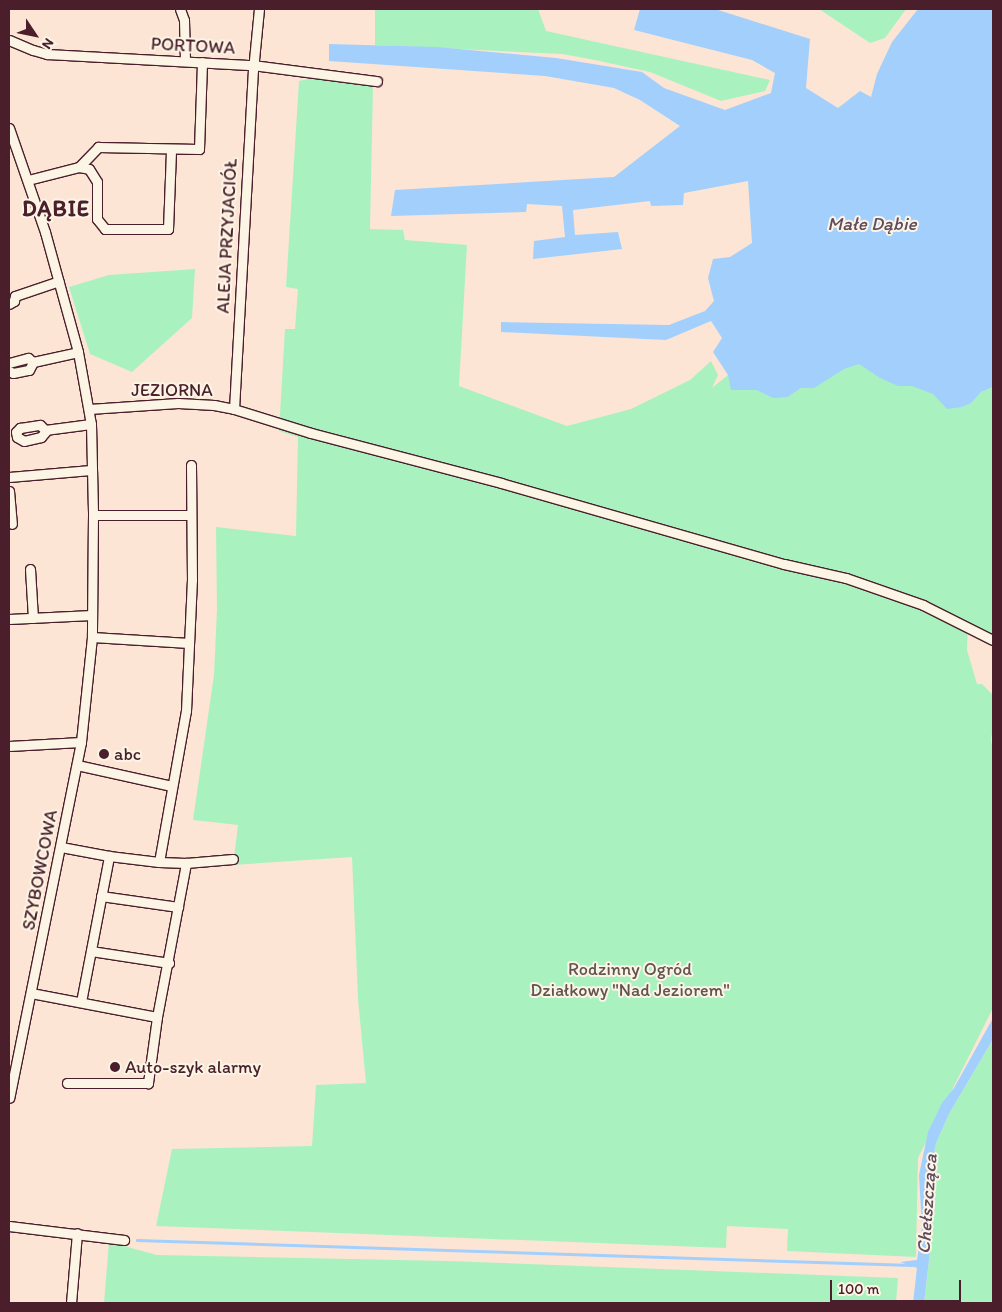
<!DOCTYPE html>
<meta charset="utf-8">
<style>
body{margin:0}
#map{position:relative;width:1002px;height:1312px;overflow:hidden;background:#fce5d5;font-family:Itim,sans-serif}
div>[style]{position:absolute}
.green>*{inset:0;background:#a9f2c0}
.water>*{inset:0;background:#a3cffd}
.stream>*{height:2.5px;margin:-1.25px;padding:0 1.25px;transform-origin:1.25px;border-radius:1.25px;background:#a3cffd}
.roads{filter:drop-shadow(1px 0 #4a1f2b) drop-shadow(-1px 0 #4a1f2b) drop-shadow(0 1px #4a1f2b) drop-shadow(0 -1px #4a1f2b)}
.minor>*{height:9px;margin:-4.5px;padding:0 4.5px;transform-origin:4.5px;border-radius:4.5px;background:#fcf5e5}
.dots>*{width:14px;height:14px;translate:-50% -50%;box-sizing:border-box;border:2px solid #fcf5e5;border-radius:50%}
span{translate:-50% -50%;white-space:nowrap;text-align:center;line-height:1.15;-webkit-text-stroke:4px #fcf5e5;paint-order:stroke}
.street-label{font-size:18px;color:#4a1f2b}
.poi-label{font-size:18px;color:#4a1f2b}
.left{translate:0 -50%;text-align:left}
.park-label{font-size:18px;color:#625450}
.water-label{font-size:19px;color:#604b60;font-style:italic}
.district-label{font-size:22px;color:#4a1f2b;font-weight:700;letter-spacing:1px}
.frame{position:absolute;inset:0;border:10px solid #4a1f2b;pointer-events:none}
.north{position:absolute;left:10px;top:10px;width:50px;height:50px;-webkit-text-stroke:4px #fcf5e5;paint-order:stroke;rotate:124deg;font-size:14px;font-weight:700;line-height:20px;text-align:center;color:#4a1f2b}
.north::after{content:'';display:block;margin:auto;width:18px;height:22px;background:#4a1f2b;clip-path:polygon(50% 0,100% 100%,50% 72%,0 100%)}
.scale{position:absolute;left:830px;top:1280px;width:131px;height:22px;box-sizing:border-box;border:2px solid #4a1f2b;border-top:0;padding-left:6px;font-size:15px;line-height:18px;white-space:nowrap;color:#4a1f2b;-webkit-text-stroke:4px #fcf5e5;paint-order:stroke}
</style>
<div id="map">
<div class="green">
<i style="clip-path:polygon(375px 9px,538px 9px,546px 31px,770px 80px,765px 91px,721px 101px,650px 72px,590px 59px,562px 54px,375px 45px)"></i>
<i style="clip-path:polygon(819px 9px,906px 9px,885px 38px,870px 43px)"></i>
<i style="clip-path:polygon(312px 78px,373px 86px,370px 229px,403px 230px,405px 240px,467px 245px,459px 386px,567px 426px,631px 409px,690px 380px,711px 361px,718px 375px,712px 388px,728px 375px,788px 397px,801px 388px,814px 387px,839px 356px,973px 399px,981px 392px,993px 387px,993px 636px,968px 624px,967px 650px,977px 684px,982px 684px,993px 695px,993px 728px,991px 739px,993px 753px,993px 1008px,918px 1158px,916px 1257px,787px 1251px,788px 1229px,727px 1226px,726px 1248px,156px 1226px,172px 1149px,312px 1146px,316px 1085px,366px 1083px,358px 999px,352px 857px,233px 865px,238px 825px,193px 820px,214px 675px,217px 609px,216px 527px,296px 536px,298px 437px,279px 431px,285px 329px,295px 329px,298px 289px,286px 287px,299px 81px)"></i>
<i style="clip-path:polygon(195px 269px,192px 318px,132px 372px,90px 354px,69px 287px,109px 275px)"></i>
<i style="clip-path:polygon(993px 1039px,993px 1303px,924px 1303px,932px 1234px,930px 1175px,936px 1143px,949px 1114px)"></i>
<i style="clip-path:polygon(109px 1242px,157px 1255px,448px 1261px,898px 1278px,896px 1303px,104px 1303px)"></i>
</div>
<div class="water">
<i style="clip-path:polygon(640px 9px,715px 9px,810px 39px,806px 88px,838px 108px,860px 91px,871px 97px,877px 74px,892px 42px,918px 9px,993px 9px,993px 387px,981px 392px,971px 403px,962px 407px,947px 409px,933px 394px,912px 386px,898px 386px,880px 378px,859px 364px,844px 369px,814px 388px,801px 388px,788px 397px,773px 398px,757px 390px,731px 390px,728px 375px,713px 352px,722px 338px,711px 321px,666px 340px,501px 332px,501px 322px,669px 325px,705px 311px,714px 301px,708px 278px,713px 259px,730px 257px,752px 243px,748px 181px,684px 193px,683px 205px,651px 206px,650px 201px,573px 210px,575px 235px,618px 232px,622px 249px,533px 259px,534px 241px,565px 237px,562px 206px,527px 204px,526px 212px,391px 216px,395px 190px,614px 177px,680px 126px,640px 100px,614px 88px,545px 76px,329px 61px,329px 44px,437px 47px,556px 58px,642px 72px,664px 88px,725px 110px,771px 93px,775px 73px,752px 60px,634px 30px)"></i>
<i style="clip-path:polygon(993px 1018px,993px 1039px,949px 1114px,936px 1143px,930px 1175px,932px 1234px,924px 1303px,913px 1303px,917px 1268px,900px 1262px,917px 1260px,922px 1227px,919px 1175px,928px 1132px,942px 1103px,954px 1088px)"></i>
</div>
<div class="stream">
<i style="left:137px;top:1240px;width:775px;rotate:1.85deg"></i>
</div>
<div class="roads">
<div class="minor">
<i style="left:180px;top:9px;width:12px;rotate:70deg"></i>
<i style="left:184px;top:20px;width:41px;rotate:88.6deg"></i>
<i style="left:9px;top:40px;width:26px;rotate:23deg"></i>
<i style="left:33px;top:50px;width:15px;rotate:16deg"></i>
<i style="left:47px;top:54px;width:206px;rotate:3.1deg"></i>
<i style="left:253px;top:65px;width:125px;rotate:7.4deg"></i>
<i style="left:9px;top:128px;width:110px;rotate:70.9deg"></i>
<i style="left:45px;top:232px;width:124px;rotate:74.6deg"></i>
<i style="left:78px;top:352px;width:73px;rotate:79.8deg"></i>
<i style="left:91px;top:424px;width:91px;rotate:88.7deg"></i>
<i style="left:93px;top:515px;width:122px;rotate:90.5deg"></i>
<i style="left:92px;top:637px;width:106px;rotate:96deg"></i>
<i style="left:81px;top:742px;width:363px;rotate:101.4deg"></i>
<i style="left:79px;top:167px;width:10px;rotate:11deg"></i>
<i style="left:89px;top:169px;width:15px;rotate:58deg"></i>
<i style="left:97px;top:182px;width:37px;rotate:90deg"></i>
<i style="left:97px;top:219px;width:13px;rotate:51deg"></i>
<i style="left:105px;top:229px;width:63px"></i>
<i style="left:168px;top:229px;width:79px;rotate:-87.8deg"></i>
<i style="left:28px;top:180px;width:53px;rotate:-14.3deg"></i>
<i style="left:79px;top:167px;width:28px;rotate:-46deg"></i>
<i style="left:98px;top:147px;width:101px;rotate:1.1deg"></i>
<i style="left:199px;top:149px;width:87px;rotate:-88deg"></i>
<i style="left:15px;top:296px;width:46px;rotate:-18.8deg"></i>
<i style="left:9px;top:304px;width:6px;rotate:-31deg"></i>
<i style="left:14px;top:301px;width:5px;rotate:-79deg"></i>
<i style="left:33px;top:362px;width:46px;rotate:-12.5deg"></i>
<i style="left:9px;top:363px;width:20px;rotate:-15deg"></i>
<i style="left:28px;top:358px;width:6px;rotate:39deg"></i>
<i style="left:9px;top:371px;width:4px;rotate:27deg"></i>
<i style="left:13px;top:373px;width:16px;rotate:-11deg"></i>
<i style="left:29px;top:370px;width:9px;rotate:-63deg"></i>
<i style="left:89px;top:409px;width:89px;rotate:-3.9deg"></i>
<i style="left:178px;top:403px;width:36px;rotate:3deg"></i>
<i style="left:214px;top:405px;width:20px;rotate:11deg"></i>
<i style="left:234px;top:409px;width:81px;rotate:17.3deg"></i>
<i style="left:311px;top:433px;width:196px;rotate:14.7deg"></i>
<i style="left:501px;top:483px;width:294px;rotate:16deg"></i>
<i style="left:784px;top:564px;width:64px;rotate:12.7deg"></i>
<i style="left:846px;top:578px;width:82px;rotate:19.3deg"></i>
<i style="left:923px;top:605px;width:78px;rotate:26.6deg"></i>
<i style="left:234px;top:409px;width:340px;rotate:-86.8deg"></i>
<i style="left:253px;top:70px;width:61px;rotate:-84.4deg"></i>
<i style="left:40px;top:425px;width:8px;rotate:45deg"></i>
<i style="left:46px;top:431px;width:8px;rotate:130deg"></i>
<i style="left:41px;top:437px;width:17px;rotate:167deg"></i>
<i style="left:24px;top:441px;width:8px;rotate:-150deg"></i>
<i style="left:17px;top:437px;width:5px;rotate:-101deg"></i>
<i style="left:16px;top:432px;width:6px;rotate:-45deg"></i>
<i style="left:20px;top:428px;width:20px;rotate:-9deg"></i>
<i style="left:45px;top:430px;width:46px;rotate:-7.4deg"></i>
<i style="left:9px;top:477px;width:82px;rotate:-4.9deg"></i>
<i style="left:9px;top:491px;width:33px;rotate:85deg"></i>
<i style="left:93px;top:515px;width:98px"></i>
<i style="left:30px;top:569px;width:49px;rotate:86.5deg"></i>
<i style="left:9px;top:619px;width:83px;rotate:-2.8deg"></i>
<i style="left:92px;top:637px;width:97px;rotate:3.5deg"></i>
<i style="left:9px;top:746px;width:72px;rotate:-3.2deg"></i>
<i style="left:77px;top:765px;width:97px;rotate:12.5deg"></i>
<i style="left:61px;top:847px;width:49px;rotate:10.6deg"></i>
<i style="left:109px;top:856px;width:50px;rotate:6.8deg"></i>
<i style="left:159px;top:862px;width:27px;rotate:2deg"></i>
<i style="left:186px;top:863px;width:47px;rotate:-4.9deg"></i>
<i style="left:159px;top:862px;width:153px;rotate:-79.9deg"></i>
<i style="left:186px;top:711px;width:131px;rotate:-87.4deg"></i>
<i style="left:192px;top:580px;width:115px;rotate:-90.5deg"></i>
<i style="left:101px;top:896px;width:78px;rotate:8.1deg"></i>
<i style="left:91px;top:951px;width:79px;rotate:8.7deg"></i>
<i style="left:31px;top:993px;width:128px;rotate:10.8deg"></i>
<i style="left:157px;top:1017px;width:67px;rotate:97.8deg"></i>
<i style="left:148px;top:1083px;width:81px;rotate:180deg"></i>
<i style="left:81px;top:1002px;width:149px;rotate:-79.1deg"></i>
<i style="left:157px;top:1017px;width:157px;rotate:-79.3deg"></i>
<i style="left:9px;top:1226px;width:116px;rotate:6.9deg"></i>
<i style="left:71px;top:1303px;width:70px;rotate:-85.1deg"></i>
</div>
</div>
<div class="dots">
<i style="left:104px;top:754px;background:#4a1f2b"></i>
<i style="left:115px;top:1067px;background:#4a1f2b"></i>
</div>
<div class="street-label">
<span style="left:193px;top:46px;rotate:3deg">PORTOWA</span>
<span style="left:227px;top:236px;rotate:-87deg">ALEJA PRZYJACIÓŁ</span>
<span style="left:172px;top:390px">JEZIORNA</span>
<span style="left:40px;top:870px;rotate:-79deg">SZYBOWCOWA</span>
</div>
<div class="poi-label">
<span class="left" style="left:114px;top:754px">abc</span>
<span class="left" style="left:125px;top:1067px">Auto-szyk alarmy</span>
</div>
<div class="park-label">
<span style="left:630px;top:980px">Rodzinny Ogród<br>Działkowy "Nad Jeziorem"</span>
</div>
<div class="water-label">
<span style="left:872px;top:224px">Małe Dąbie</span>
<span style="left:927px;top:1204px;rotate:-86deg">Chełszcząca</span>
</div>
<div class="district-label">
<span style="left:56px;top:209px">DĄBIE</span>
</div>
<div class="frame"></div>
<div class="north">N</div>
<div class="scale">100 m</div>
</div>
